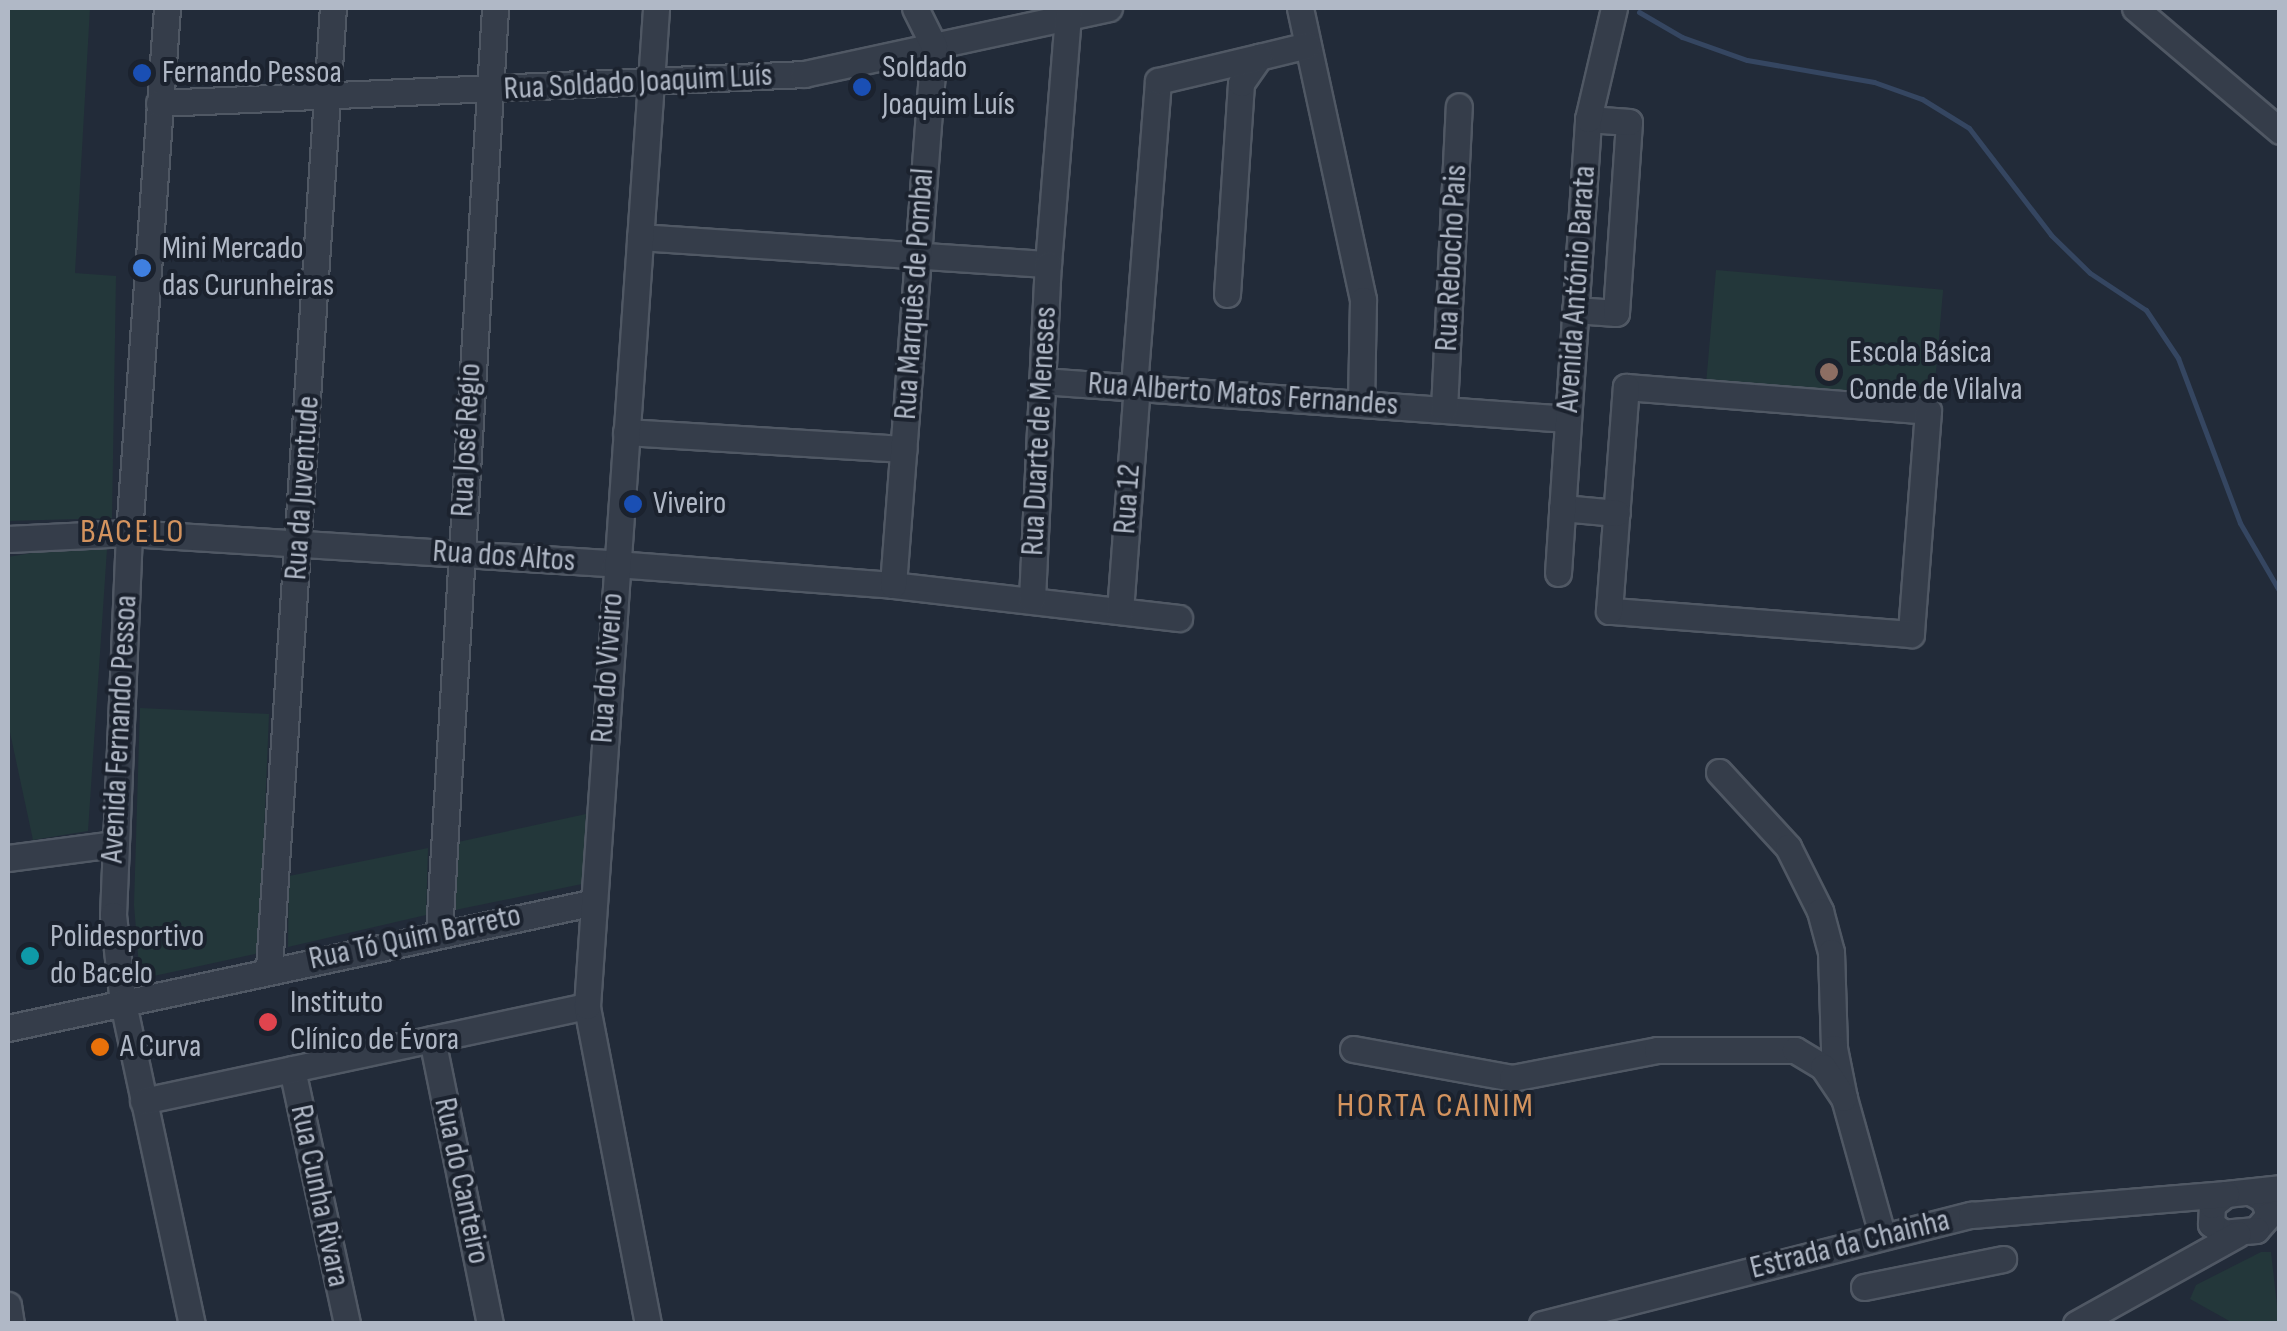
<!DOCTYPE html>
<meta charset="utf-8">
<style>
body{margin:0}
#map{position:relative;width:2287px;height:1331px;overflow:hidden;background:#222b39;font-family:"Sofia Sans Condensed",sans-serif}
div>[style]{position:absolute}
.green>*{inset:0;background:#23373a;transform-origin:0 0}
.stream>*{height:5px;margin:-2.5px;padding:0 2.5px;transform-origin:2.5px;border-radius:2.5px;background:#354661}
.roads{filter:drop-shadow(2px 0 #505864) drop-shadow(-2px 0 #505864) drop-shadow(0 2px #505864) drop-shadow(0 -2px #505864)}
.minor>*{height:25px;margin:-12.5px;padding:0 12.5px;transform-origin:12.5px;border-radius:12.5px;background:#353d4a}
.dots>*{width:28px;height:28px;translate:-50% -50%;box-sizing:border-box;border:5px solid #1b222e;border-radius:50%}
span{translate:-50% -50%;white-space:nowrap;text-align:center;line-height:1.15;-webkit-text-stroke:8px #1b222e;paint-order:stroke}
.poi-label{font-size:32px;color:#b0b8c6}
.left{translate:0 -50%;text-align:left}
.street-label{font-size:32px;color:#b0b8c6}
.neighbourhood-label{font-size:35px;color:#d3935e;letter-spacing:2.5px}
.frame{position:absolute;inset:0;border:10px solid #b0b8c6;pointer-events:none}
</style>
<div id="map">
<div class="green">
<i style="clip-path:polygon(8px 8px,90px 8px,75px 273px,116px 276px,112px 518px,8px 521px)"></i>
<i style="left:1716px;top:270px;width:228px;height:118px;rotate:5deg"></i>
<i style="clip-path:polygon(68px 547px,107px 549px,88px 831px,33px 840px,8px 723px,8px 557px)"></i>
<i style="clip-path:polygon(140px 708px,269px 714px,259px 953px,140px 979px,134px 905px)"></i>
<i style="clip-path:polygon(586px 814px,582px 884px,455px 910px,458px 842px)"></i>
<i style="clip-path:polygon(428px 848px,426px 915px,288px 947px,289px 876px)"></i>
<i style="clip-path:polygon(2261px 1252px,2271px 1252px,2279px 1323px,2233px 1323px,2190px 1299px,2196px 1285px)"></i>
</div>
<div class="stream">
<i style="left:1639px;top:12px;width:50px;rotate:30.2deg"></i>
<i style="left:1682px;top:37px;width:69px;rotate:19.5deg"></i>
<i style="left:1747px;top:60px;width:129px;rotate:9.8deg"></i>
<i style="left:1874px;top:82px;width:51px;rotate:19.5deg"></i>
<i style="left:1922px;top:99px;width:55px;rotate:31.7deg"></i>
<i style="left:1969px;top:128px;width:135px;rotate:52.5deg"></i>
<i style="left:2051px;top:235px;width:54px;rotate:44.3deg"></i>
<i style="left:2090px;top:273px;width:67px;rotate:33.5deg"></i>
<i style="left:2146px;top:310px;width:58px;rotate:56.3deg"></i>
<i style="left:2178px;top:358px;width:176px;rotate:69.4deg"></i>
<i style="left:2240px;top:523px;width:80px;rotate:59.9deg"></i>
</div>
<div class="roads">
<div class="minor">
<i style="left:167px;top:8px;width:526px;rotate:94.14deg"></i>
<i style="left:129px;top:533px;width:382px;rotate:92.4deg"></i>
<i style="left:113px;top:915px;width:89px;rotate:83.5deg"></i>
<i style="left:123px;top:1003px;width:328px;rotate:77.9deg"></i>
<i style="left:1300px;top:8px;width:299px;rotate:77.8deg"></i>
<i style="left:1363px;top:300px;width:102px;rotate:91.1deg"></i>
<i style="left:2135px;top:8px;width:190px;rotate:40.3deg"></i>
<i style="left:159px;top:103px;width:646px;rotate:-2.57deg"></i>
<i style="left:804px;top:74px;width:312px;rotate:-12.2deg"></i>
<i style="left:640px;top:237px;width:409px;rotate:3.8deg"></i>
<i style="left:1048px;top:264px;width:249px;rotate:-85.4deg"></i>
<i style="left:1227px;top:294px;width:211px;rotate:-86.2deg"></i>
<i style="left:1241px;top:83px;width:32px;rotate:-55deg"></i>
<i style="left:1259px;top:57px;width:50px;rotate:-13.8deg"></i>
<i style="left:1575px;top:310px;width:41px;rotate:4.2deg"></i>
<i style="left:1616px;top:313px;width:191px;rotate:-86.1deg"></i>
<i style="left:1629px;top:122px;width:41px;rotate:-175.8deg"></i>
<i style="left:1042px;top:381px;width:527px;rotate:4.13deg"></i>
<i style="left:1134px;top:386px;width:306px;rotate:-85.5deg"></i>
<i style="left:1158px;top:81px;width:104px;rotate:-13.4deg"></i>
<i style="left:1626px;top:387px;width:303px;rotate:4.5deg"></i>
<i style="left:1928px;top:411px;width:224px;rotate:94.4deg"></i>
<i style="left:1911px;top:634px;width:303px;rotate:-175.6deg"></i>
<i style="left:1609px;top:611px;width:225px;rotate:-85.7deg"></i>
<i style="left:1444px;top:409px;width:303px;rotate:-87.2deg"></i>
<i style="left:626px;top:432px;width:278px;rotate:3.5deg"></i>
<i style="left:1562px;top:508px;width:55px;rotate:5.2deg"></i>
<i style="left:8px;top:539px;width:121px;rotate:-2.8deg"></i>
<i style="left:129px;top:533px;width:487px;rotate:3.6deg"></i>
<i style="left:615px;top:564px;width:279px;rotate:4.3deg"></i>
<i style="left:893px;top:585px;width:288px;rotate:6.6deg"></i>
<i style="left:1558px;top:573px;width:455px;rotate:-86.2deg"></i>
<i style="left:1588px;top:119px;width:114px;rotate:-76.8deg"></i>
<i style="left:893px;top:585px;width:541px;rotate:-85.65deg"></i>
<i style="left:934px;top:46px;width:42px;rotate:-116.6deg"></i>
<i style="left:1032px;top:599px;width:335px;rotate:-87.3deg"></i>
<i style="left:1120px;top:611px;width:225px;rotate:-85.7deg"></i>
<i style="left:1719px;top:772px;width:102px;rotate:47.4deg"></i>
<i style="left:1788px;top:847px;width:72px;rotate:63.4deg"></i>
<i style="left:1820px;top:911px;width:42px;rotate:75deg"></i>
<i style="left:1831px;top:952px;width:96px;rotate:88.2deg"></i>
<i style="left:1834px;top:1048px;width:51px;rotate:78.7deg"></i>
<i style="left:1844px;top:1098px;width:141px;rotate:74.4deg"></i>
<i style="left:8px;top:858px;width:107px;rotate:-7.5deg"></i>
<i style="left:439px;top:932px;width:926px;rotate:-86.53deg"></i>
<i style="left:269px;top:968px;width:962px;rotate:-86.19deg"></i>
<i style="left:8px;top:1028px;width:595px;rotate:-12.12deg"></i>
<i style="left:432px;top:1039px;width:291px;rotate:78.5deg"></i>
<i style="left:1353px;top:1049px;width:162px;rotate:10.3deg"></i>
<i style="left:1512px;top:1078px;width:148px;rotate:-10.9deg"></i>
<i style="left:1657px;top:1050px;width:138px"></i>
<i style="left:1795px;top:1050px;width:33px;rotate:31deg"></i>
<i style="left:1823px;top:1067px;width:37px;rotate:56deg"></i>
<i style="left:292px;top:1069px;width:261px;rotate:77.8deg"></i>
<i style="left:143px;top:1101px;width:454px;rotate:-12.1deg"></i>
<i style="left:2252px;top:1193px;width:13px;rotate:29deg"></i>
<i style="left:2263px;top:1199px;width:17px;rotate:69deg"></i>
<i style="left:2269px;top:1215px;width:20px;rotate:131deg"></i>
<i style="left:2256px;top:1230px;width:32px;rotate:175deg"></i>
<i style="left:2224px;top:1233px;width:16px;rotate:-145deg"></i>
<i style="left:2211px;top:1224px;width:19px;rotate:-87deg"></i>
<i style="left:2212px;top:1205px;width:18px;rotate:-38deg"></i>
<i style="left:2226px;top:1194px;width:54px;rotate:-6.3deg"></i>
<i style="left:1864px;top:1287px;width:142px;rotate:-11.4deg"></i>
<i style="left:8px;top:1305px;width:19px;rotate:81deg"></i>
<i style="left:648px;top:1324px;width:324px;rotate:-100.9deg"></i>
<i style="left:587px;top:1006px;width:1000px;rotate:-86.04deg"></i>
<i style="left:1542px;top:1324px;width:443px;rotate:-14.3deg"></i>
<i style="left:1971px;top:1215px;width:256px;rotate:-4.7deg"></i>
<i style="left:2076px;top:1324px;width:185px;rotate:-29.1deg"></i>
</div>
</div>
<div class="dots">
<i style="left:142px;top:73px;background:#1a4fb4"></i>
<i style="left:862px;top:87px;background:#1a4fb4"></i>
<i style="left:142px;top:268px;background:#3f7fe0"></i>
<i style="left:1829px;top:372px;background:#8d6e63"></i>
<i style="left:633px;top:504px;background:#1a4fb4"></i>
<i style="left:30px;top:956px;background:#0f9aa8"></i>
<i style="left:268px;top:1022px;background:#e0444e"></i>
<i style="left:100px;top:1047px;background:#e8710a"></i>
</div>
<div class="poi-label">
<span class="left" style="left:882px;top:87px">Soldado<br>Joaquim Luís</span>
<span class="left" style="left:162px;top:73px">Fernando Pessoa</span>
<span class="left" style="left:162px;top:268px">Mini Mercado<br>das Curunheiras</span>
<span class="left" style="left:1849px;top:372px">Escola Básica<br>Conde de Vilalva</span>
<span class="left" style="left:653px;top:504px">Viveiro</span>
<span class="left" style="left:50px;top:956px">Polidesportivo<br>do Bacelo</span>
<span class="left" style="left:290px;top:1022px">Instituto<br>Clínico de Évora</span>
<span class="left" style="left:120px;top:1047px">A Curva</span>
</div>
<div class="street-label">
<span style="left:638px;top:83px;rotate:-3deg">Rua Soldado Joaquim Luís</span>
<span style="left:1452px;top:258px;rotate:-87deg">Rua Rebocho Pais</span>
<span style="left:1577px;top:289px;rotate:-86deg">Avenida António Barata</span>
<span style="left:915px;top:294px;rotate:-86deg">Rua Marquês de Pombal</span>
<span style="left:1243px;top:395px;rotate:4deg">Rua Alberto Matos Fernandes</span>
<span style="left:1040px;top:431px;rotate:-87deg">Rua Duarte de Meneses</span>
<span style="left:467px;top:440px;rotate:-87deg">Rua José Régio</span>
<span style="left:303px;top:488px;rotate:-86deg">Rua da Juventude</span>
<span style="left:1128px;top:499px;rotate:-86deg">Rua 12</span>
<span style="left:504px;top:557px;rotate:4deg">Rua dos Altos</span>
<span style="left:608px;top:668px;rotate:-86deg">Rua do Viveiro</span>
<span style="left:120px;top:729px;rotate:-87deg">Avenida Fernando Pessoa</span>
<span style="left:415px;top:938px;rotate:-12deg">Rua Tó Quim Barreto</span>
<span style="left:461px;top:1181px;rotate:78deg">Rua do Canteiro</span>
<span style="left:319px;top:1196px;rotate:78deg">Rua Cunha Rivara</span>
<span style="left:1850px;top:1245px;rotate:-14deg">Estrada da Chainha</span>
</div>
<div class="neighbourhood-label">
<span style="left:133px;top:532px">BACELO</span>
<span style="left:1436px;top:1106px">HORTA CAINIM</span>
</div>
<div class="frame"></div>
</div>
